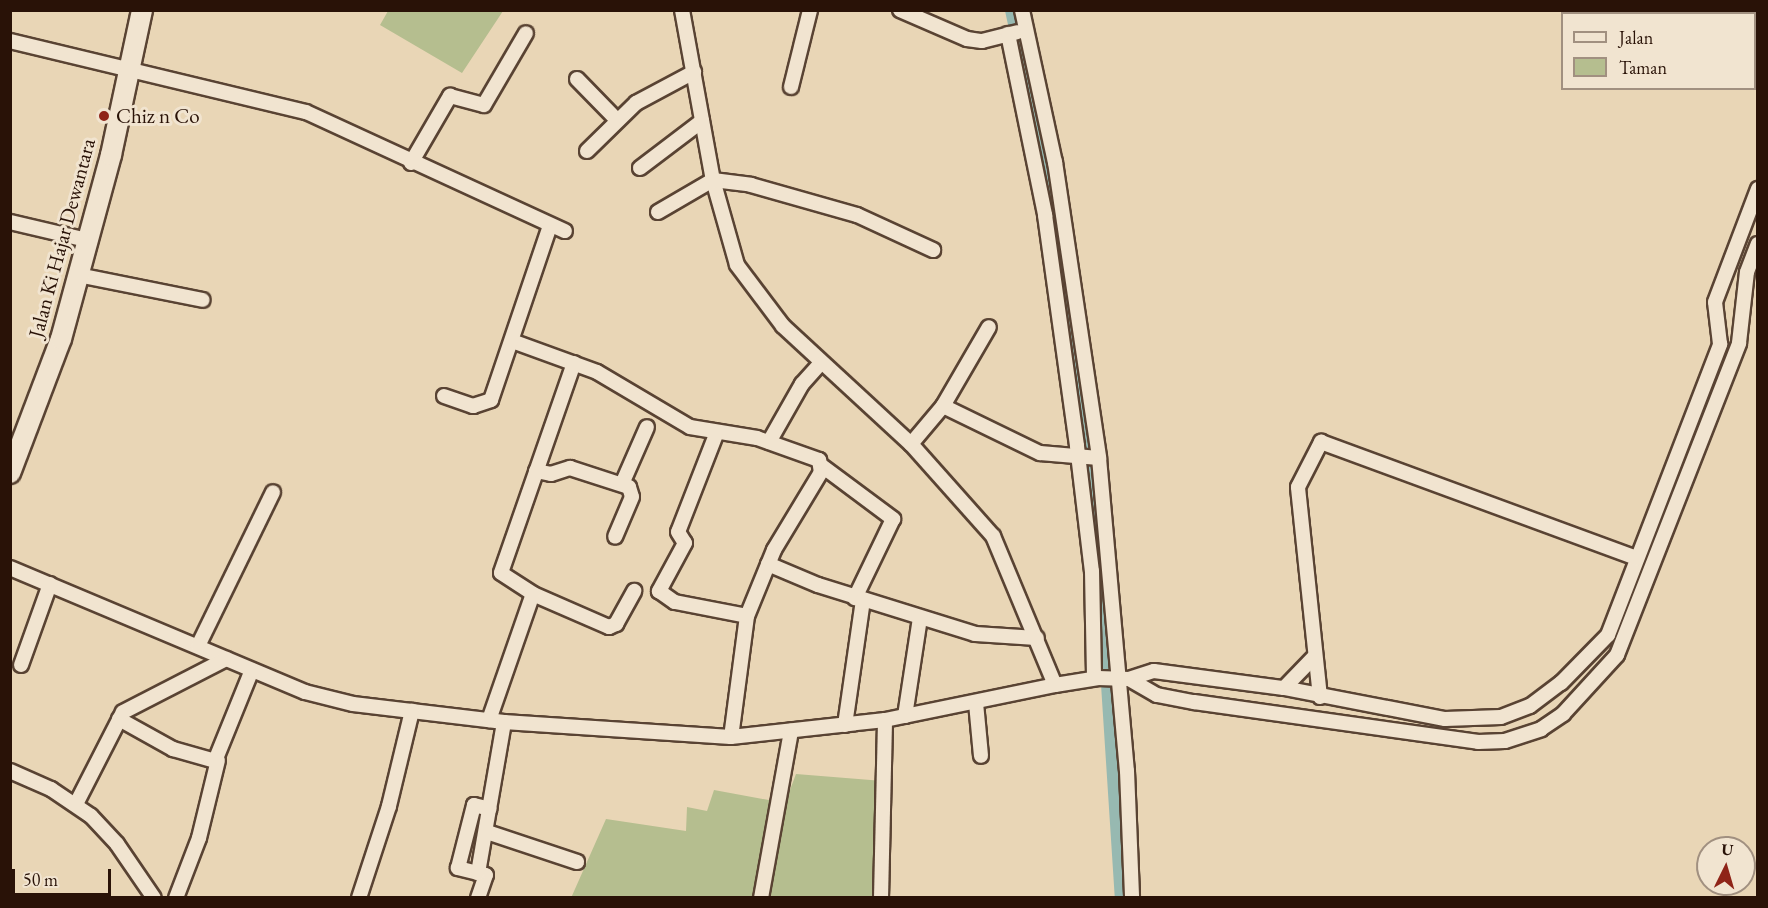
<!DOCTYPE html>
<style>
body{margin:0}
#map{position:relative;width:1768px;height:908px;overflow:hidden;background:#e9d6b6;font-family:"EB Garamond",serif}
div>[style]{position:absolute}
.green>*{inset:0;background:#b5be8f}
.canal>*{height:14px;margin:-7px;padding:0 7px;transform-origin:7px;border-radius:7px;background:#97b9b1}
.roads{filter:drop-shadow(2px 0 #594333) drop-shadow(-2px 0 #594333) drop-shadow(0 2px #594333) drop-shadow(0 -2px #594333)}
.minor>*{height:14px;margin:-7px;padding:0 7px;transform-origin:7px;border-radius:7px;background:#f1e4d0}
.secondary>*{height:20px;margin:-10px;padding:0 10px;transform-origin:10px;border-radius:10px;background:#f1e4d0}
.dots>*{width:16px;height:16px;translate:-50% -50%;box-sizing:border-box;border:3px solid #f1e4d0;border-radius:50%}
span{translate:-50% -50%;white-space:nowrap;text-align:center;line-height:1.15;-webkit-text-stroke:6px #f1e4d0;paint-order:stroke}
.poi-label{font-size:21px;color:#291207}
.left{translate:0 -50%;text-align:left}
.street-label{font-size:21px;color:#291207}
.frame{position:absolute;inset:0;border:12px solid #291207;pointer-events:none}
.legend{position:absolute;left:1561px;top:12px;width:195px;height:78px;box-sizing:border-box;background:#f1e4d0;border:2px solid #a19080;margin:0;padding:8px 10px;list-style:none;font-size:18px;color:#291207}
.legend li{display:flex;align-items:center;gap:12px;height:30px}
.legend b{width:30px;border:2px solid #a19080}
.north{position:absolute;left:1696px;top:836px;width:60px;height:60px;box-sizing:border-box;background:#f1e4d0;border:2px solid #a19080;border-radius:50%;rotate:5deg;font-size:16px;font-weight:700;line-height:24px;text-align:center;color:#291207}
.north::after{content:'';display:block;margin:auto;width:21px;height:27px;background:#8f2418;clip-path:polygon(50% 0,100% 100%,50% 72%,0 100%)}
.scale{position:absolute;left:12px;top:869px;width:99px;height:27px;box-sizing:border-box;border:3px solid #291207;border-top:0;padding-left:8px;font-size:18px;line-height:21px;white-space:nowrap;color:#291207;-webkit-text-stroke:4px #f1e4d0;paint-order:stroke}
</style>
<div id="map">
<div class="green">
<i style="clip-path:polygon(388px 11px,388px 10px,503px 11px,462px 73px,380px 25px)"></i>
<i style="clip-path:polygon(796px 774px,883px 781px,873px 897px,571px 898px,606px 819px,686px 831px,687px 807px,707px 811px,714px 790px,785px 803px)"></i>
</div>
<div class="canal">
<i style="left:1012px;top:10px;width:184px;rotate:77.8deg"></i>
<i style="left:1051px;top:190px;width:229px;rotate:81.4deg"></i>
<i style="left:1085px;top:416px;width:130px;rotate:83.8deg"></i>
<i style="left:1099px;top:545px;width:354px;rotate:86.3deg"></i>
</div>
<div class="roads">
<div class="minor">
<i style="left:682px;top:10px;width:173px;rotate:79.7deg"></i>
<i style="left:713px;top:180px;width:88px;rotate:74.2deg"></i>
<i style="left:737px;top:265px;width:76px;rotate:53deg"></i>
<i style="left:783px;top:326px;width:174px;rotate:42.7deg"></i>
<i style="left:911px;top:444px;width:123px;rotate:48.3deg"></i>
<i style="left:993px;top:536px;width:161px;rotate:67.4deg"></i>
<i style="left:900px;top:10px;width:73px;rotate:23.4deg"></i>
<i style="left:967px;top:39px;width:15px;rotate:8deg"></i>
<i style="left:982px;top:41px;width:36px;rotate:-14deg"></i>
<i style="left:1022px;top:10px;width:156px;rotate:77.8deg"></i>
<i style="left:1055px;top:162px;width:299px;rotate:81.5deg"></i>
<i style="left:1099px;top:458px;width:314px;rotate:84.9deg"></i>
<i style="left:1127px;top:771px;width:127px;rotate:87.7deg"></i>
<i style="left:1008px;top:34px;width:185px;rotate:78.4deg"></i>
<i style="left:1045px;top:215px;width:233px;rotate:82.1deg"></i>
<i style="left:1077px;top:446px;width:126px;rotate:83.2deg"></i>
<i style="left:1092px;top:571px;width:107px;rotate:88.9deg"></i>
<i style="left:10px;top:41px;width:304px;rotate:13.5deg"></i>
<i style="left:306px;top:112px;width:285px;rotate:24.7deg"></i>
<i style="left:577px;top:79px;width:56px;rotate:45.7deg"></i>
<i style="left:791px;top:87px;width:79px;rotate:-76.1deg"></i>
<i style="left:587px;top:151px;width:69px;rotate:-44.4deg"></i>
<i style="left:636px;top:103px;width:66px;rotate:-28.1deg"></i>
<i style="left:411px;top:163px;width:78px;rotate:-59.8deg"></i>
<i style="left:450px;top:96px;width:35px;rotate:15deg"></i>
<i style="left:484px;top:105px;width:83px;rotate:-59.7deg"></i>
<i style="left:640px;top:168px;width:78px;rotate:-37.2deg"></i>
<i style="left:658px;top:212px;width:64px;rotate:-30.2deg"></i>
<i style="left:713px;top:180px;width:38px;rotate:7deg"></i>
<i style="left:751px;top:185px;width:110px;rotate:15.8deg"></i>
<i style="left:857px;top:215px;width:84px;rotate:24.7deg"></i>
<i style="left:10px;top:222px;width:79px;rotate:13.2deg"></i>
<i style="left:78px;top:275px;width:127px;rotate:11.3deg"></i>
<i style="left:512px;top:341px;width:90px;rotate:20deg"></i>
<i style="left:597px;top:372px;width:108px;rotate:30.6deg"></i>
<i style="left:690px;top:427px;width:68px;rotate:9.3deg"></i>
<i style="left:757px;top:438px;width:66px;rotate:19.5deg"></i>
<i style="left:819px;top:460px;width:12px;rotate:81deg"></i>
<i style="left:821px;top:472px;width:91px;rotate:121.1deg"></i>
<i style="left:774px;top:550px;width:71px;rotate:112.2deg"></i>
<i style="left:747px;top:616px;width:122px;rotate:97.5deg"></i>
<i style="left:574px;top:363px;width:222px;rotate:109.2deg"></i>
<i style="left:501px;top:573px;width:38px;rotate:33deg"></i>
<i style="left:533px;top:594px;width:83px;rotate:23.5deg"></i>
<i style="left:609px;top:627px;width:8px;rotate:-23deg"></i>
<i style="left:616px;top:624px;width:38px;rotate:-61deg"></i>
<i style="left:444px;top:396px;width:31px;rotate:19deg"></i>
<i style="left:473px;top:406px;width:19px;rotate:-18deg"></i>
<i style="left:491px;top:400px;width:184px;rotate:-71.3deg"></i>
<i style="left:943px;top:406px;width:108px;rotate:25.9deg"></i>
<i style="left:1040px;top:453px;width:59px;rotate:4.8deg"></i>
<i style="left:717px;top:432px;width:107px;rotate:111.3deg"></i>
<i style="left:678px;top:532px;width:13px;rotate:58deg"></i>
<i style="left:685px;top:543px;width:55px;rotate:118.4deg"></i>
<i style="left:659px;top:591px;width:19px;rotate:35deg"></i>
<i style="left:675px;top:602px;width:73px;rotate:11deg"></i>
<i style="left:769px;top:442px;width:67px;rotate:-60.4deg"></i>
<i style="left:802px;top:384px;width:27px;rotate:-48deg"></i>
<i style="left:911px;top:444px;width:50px;rotate:-49.9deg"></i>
<i style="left:943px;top:406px;width:91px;rotate:-59.8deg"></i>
<i style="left:822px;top:466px;width:89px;rotate:36.7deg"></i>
<i style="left:893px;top:519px;width:88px;rotate:115.7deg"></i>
<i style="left:536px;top:471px;width:15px;rotate:11deg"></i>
<i style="left:551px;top:474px;width:20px;rotate:-18deg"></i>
<i style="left:570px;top:468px;width:62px;rotate:17.9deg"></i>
<i style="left:629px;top:487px;width:10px;rotate:73deg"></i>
<i style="left:632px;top:497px;width:43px;rotate:113deg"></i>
<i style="left:622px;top:484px;width:62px;rotate:-66.3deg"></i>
<i style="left:768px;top:564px;width:54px;rotate:22.8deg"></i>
<i style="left:818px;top:585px;width:164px;rotate:17.3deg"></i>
<i style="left:975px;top:634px;width:62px;rotate:3.7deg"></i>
<i style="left:10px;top:568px;width:320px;rotate:22.8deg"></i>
<i style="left:305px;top:692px;width:49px;rotate:14deg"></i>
<i style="left:353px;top:704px;width:152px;rotate:6.8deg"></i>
<i style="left:504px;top:722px;width:227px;rotate:3.8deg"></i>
<i style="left:731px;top:737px;width:155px;rotate:-6.3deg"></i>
<i style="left:885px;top:720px;width:174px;rotate:-11.6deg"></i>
<i style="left:1055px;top:685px;width:44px;rotate:-9.2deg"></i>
<i style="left:1098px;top:678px;width:31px;rotate:2deg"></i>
<i style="left:1129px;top:679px;width:26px;rotate:-18deg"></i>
<i style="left:1154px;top:671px;width:131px;rotate:7.5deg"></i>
<i style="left:1284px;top:688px;width:164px;rotate:10.9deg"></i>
<i style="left:1445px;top:719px;width:56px;rotate:-2deg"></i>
<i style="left:1501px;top:717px;width:31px;rotate:-21deg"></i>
<i style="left:1530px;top:706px;width:39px;rotate:-37deg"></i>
<i style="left:1561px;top:683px;width:67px;rotate:-45.6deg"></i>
<i style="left:1608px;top:635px;width:312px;rotate:-68.9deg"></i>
<i style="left:1720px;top:344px;width:42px;rotate:-96.8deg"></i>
<i style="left:1715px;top:302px;width:121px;rotate:-69.2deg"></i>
<i style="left:198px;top:646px;width:171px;rotate:-64deg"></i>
<i style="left:21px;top:665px;width:86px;rotate:-70.3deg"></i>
<i style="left:1129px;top:679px;width:32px;rotate:30deg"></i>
<i style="left:1157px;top:695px;width:38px;rotate:11deg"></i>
<i style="left:1194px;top:702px;width:287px;rotate:8deg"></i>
<i style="left:1478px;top:742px;width:27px;rotate:-2deg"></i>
<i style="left:1505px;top:741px;width:38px;rotate:-18deg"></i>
<i style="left:1541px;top:729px;width:27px;rotate:-34deg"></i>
<i style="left:1563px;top:714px;width:80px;rotate:-47.5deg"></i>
<i style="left:1617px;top:655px;width:335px;rotate:-68.6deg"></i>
<i style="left:1739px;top:343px;width:71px;rotate:-83.6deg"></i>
<i style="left:1747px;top:272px;width:30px;rotate:-69deg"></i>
<i style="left:1284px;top:688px;width:42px;rotate:-46deg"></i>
<i style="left:1320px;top:697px;width:211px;rotate:-96deg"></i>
<i style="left:1298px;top:487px;width:51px;rotate:-62.9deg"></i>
<i style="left:1321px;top:442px;width:336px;rotate:20.2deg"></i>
<i style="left:976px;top:703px;width:53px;rotate:84.6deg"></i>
<i style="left:905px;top:716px;width:99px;rotate:-81.3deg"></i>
<i style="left:119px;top:719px;width:62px;rotate:29.1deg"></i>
<i style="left:173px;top:749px;width:44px;rotate:15.9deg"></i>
<i style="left:215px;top:761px;width:98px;rotate:-67.9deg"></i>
<i style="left:489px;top:720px;width:133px;rotate:-70.8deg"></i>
<i style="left:845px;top:725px;width:126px;rotate:-81.8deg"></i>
<i style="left:10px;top:771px;width:45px;rotate:23.7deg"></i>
<i style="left:51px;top:789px;width:48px;rotate:34deg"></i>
<i style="left:91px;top:816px;width:38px;rotate:47deg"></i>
<i style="left:117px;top:844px;width:65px;rotate:55.6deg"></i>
<i style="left:76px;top:804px;width:103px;rotate:-62.9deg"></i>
<i style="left:123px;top:712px;width:116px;rotate:-27.2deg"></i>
<i style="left:487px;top:832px;width:95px;rotate:18.4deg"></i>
<i style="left:478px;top:873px;width:21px;rotate:-166deg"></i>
<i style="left:458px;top:868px;width:65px;rotate:-75.7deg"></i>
<i style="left:474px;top:805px;width:16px;rotate:14deg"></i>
<i style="left:176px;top:898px;width:64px;rotate:-69deg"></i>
<i style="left:199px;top:838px;width:80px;rotate:-76.3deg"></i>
<i style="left:359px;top:898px;width:97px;rotate:-71.9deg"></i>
<i style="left:389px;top:806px;width:98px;rotate:-76.4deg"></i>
<i style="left:478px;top:898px;width:24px;rotate:-71deg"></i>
<i style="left:486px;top:875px;width:8px;rotate:-166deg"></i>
<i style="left:478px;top:873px;width:153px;rotate:-80.2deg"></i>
<i style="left:761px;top:898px;width:170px;rotate:-79.8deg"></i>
<i style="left:881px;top:898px;width:178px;rotate:-88.7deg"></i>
</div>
<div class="secondary">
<i style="left:10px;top:473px;width:143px;rotate:-69.2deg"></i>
<i style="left:61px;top:339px;width:191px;rotate:-74.8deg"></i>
<i style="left:111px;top:155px;width:148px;rotate:-77.9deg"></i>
</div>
</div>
<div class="dots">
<i style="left:104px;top:116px;background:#8f2418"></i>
</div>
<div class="poi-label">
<span class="left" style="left:116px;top:116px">Chiz n Co</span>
</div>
<div class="street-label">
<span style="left:62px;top:238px;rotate:-75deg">Jalan Ki Hajar Dewantara</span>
</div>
<div class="frame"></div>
<ul class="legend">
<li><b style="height:8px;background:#f1e4d0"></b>Jalan</li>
<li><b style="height:16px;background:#b5be8f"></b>Taman</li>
</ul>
<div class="north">U</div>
<div class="scale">50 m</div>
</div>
